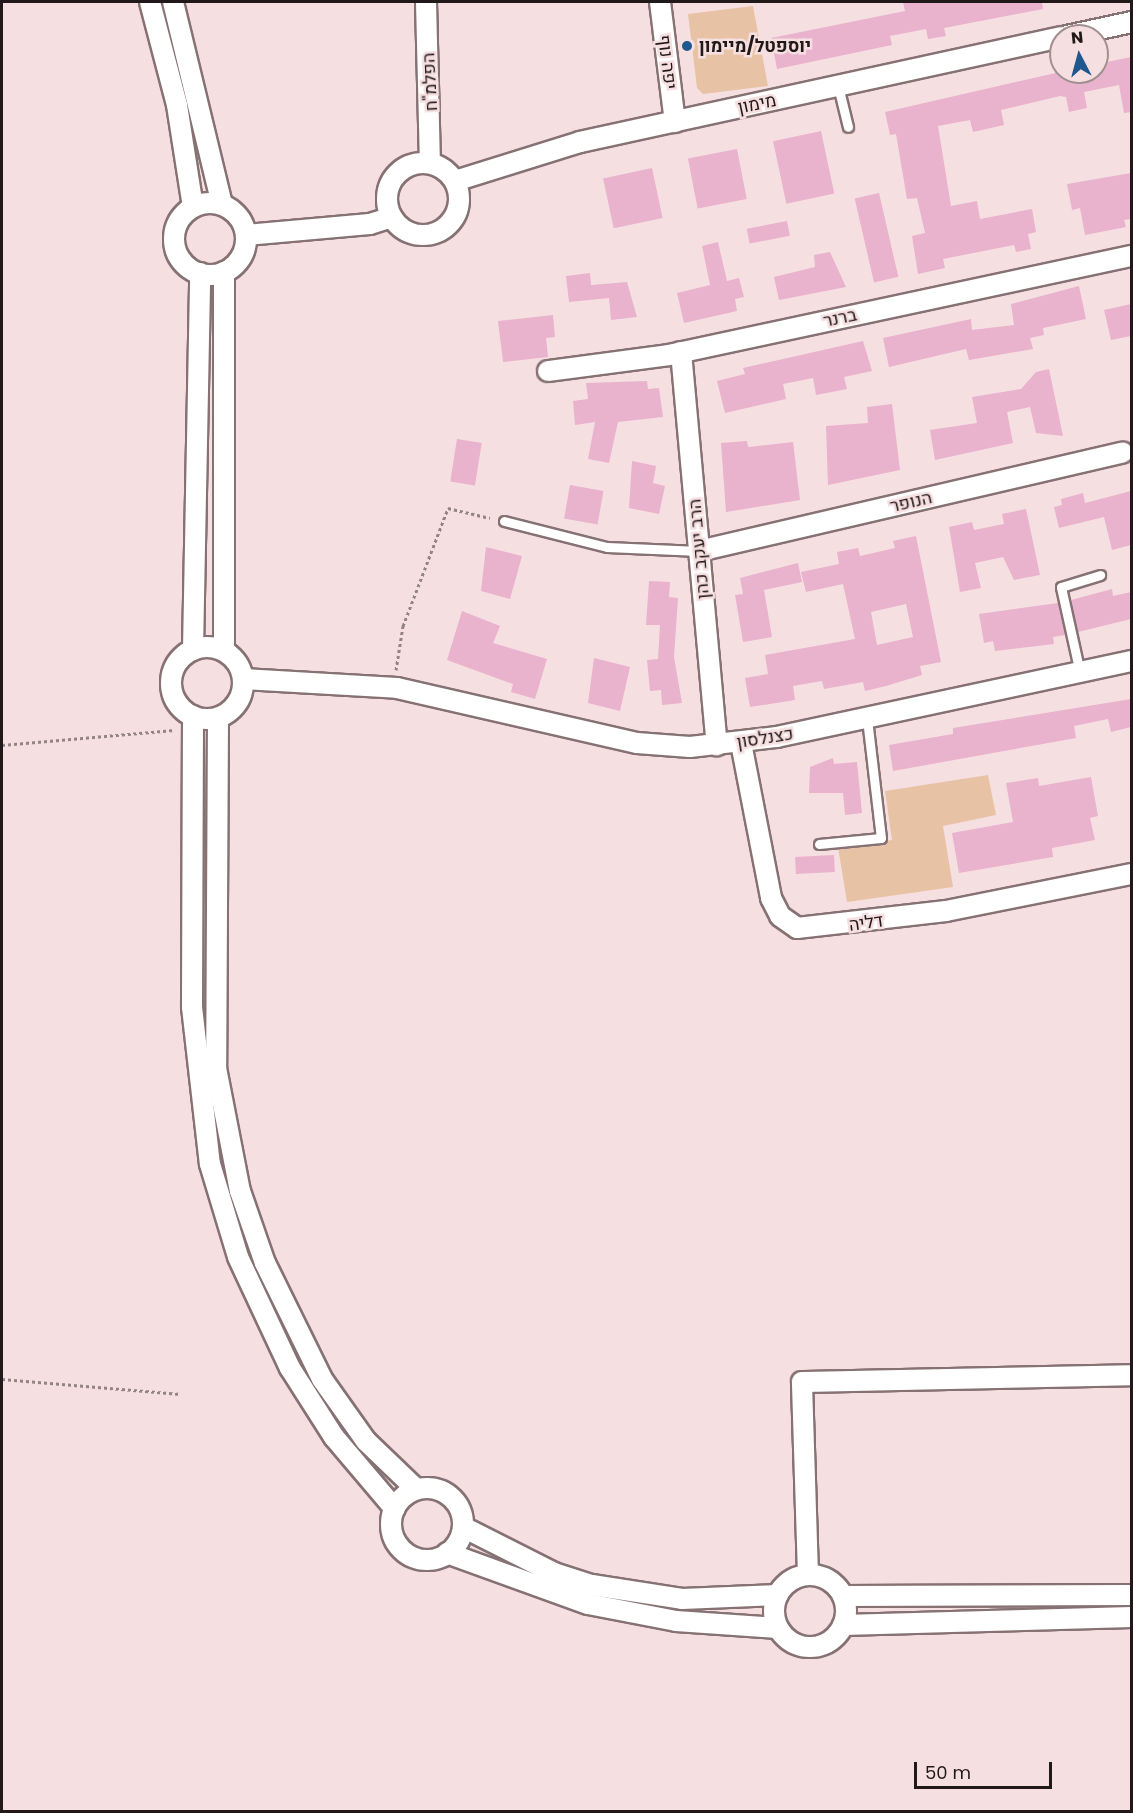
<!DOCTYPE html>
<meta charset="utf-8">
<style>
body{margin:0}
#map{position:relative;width:1133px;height:1813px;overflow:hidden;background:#f6dfe1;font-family:Poppins,Heebo,sans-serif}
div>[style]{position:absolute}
.green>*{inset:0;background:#e7c2a5}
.building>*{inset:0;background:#e9b2cd;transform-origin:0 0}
.path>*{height:3px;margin-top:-1.5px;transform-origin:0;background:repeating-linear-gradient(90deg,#948385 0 3px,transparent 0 6px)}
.roads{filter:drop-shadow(2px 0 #867173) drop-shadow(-2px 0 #867173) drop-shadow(0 2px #867173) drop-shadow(0 -2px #867173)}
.lane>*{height:9px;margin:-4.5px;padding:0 4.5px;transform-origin:4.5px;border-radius:4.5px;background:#fff}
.street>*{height:20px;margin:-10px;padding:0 10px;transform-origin:10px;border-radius:10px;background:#fff}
.street>.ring{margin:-10px;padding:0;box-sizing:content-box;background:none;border:20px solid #fff;border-radius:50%}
.dots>*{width:16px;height:16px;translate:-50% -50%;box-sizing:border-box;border:3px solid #f6dfe1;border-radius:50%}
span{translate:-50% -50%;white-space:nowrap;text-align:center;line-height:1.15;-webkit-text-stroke:5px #f6dfe1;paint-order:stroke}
.poi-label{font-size:18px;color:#211819;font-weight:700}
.left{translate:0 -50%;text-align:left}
.street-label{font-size:18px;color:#211819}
.frame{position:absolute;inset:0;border:3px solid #211819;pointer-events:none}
.north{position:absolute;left:1049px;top:24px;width:60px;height:60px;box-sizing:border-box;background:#f6dfe1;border:2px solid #a18f91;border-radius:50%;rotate:354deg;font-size:16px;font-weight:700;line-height:24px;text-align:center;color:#211819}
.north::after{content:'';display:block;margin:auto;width:21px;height:27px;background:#1f578f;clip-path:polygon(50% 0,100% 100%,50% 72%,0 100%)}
.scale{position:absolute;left:914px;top:1762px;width:138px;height:27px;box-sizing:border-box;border:3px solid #211819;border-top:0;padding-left:8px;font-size:18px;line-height:21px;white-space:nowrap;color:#211819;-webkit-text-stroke:4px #f6dfe1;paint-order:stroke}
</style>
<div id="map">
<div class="green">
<i style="clip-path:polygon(753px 6px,768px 86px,703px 94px,697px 88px,688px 14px)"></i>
<i style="clip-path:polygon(988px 775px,996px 815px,943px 826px,953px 887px,847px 902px,838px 847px,892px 840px,885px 791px)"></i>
</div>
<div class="building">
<i style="clip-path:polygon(903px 2px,1042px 2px,1043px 9px,944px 28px,946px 36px,928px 39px,926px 29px,890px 36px,892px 45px,777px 69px,771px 38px,905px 11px)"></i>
<i style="clip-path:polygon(1131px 57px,1131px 112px,1124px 113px,1119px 85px,1084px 92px,1087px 108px,1069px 112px,1066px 97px,1060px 96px,1001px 110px,1004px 125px,973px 132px,970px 120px,938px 126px,951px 206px,977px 201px,980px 219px,1032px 209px,1036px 232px,1028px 234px,1031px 249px,1016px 252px,1014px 245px,943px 259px,945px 268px,918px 274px,912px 236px,925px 233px,917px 198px,907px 199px,896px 134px,890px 135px,885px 112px,1060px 72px,1097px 72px,1097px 64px)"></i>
<i style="left:821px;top:131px;width:64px;height:49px;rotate:78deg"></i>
<i style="left:737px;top:149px;width:51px;height:50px;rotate:79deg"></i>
<i style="left:652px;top:168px;width:51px;height:50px;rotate:78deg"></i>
<i style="clip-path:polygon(1131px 173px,1131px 219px,1124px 220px,1126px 227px,1085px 235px,1080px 208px,1072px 210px,1067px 184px)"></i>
<i style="left:879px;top:193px;width:86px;height:25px;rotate:77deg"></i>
<i style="left:787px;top:221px;width:15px;height:41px;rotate:79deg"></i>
<i style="clip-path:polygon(718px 242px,727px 281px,739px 278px,744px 297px,735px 299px,737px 311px,684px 323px,677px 293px,710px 285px,702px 246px)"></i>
<i style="clip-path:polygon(830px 252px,846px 287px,779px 300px,774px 277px,815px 267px,814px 255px)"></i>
<i style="clip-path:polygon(590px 273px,591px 285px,627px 282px,637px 317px,611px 320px,609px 298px,569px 302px,566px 276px)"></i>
<i style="clip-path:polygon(1079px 286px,1086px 319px,1043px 328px,1044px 335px,1030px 338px,1033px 349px,969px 360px,966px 349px,889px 367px,883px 338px,971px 319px,972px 330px,1014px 325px,1011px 304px)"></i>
<i style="clip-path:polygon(1131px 304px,1131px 336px,1111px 340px,1104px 310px)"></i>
<i style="clip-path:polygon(553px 315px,555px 337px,546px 338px,548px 357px,503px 362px,498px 321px)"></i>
<i style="clip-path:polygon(863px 341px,872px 371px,844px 377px,847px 389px,816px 395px,813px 378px,783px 384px,786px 399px,725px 413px,717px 381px,745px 374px,743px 368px)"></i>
<i style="clip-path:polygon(1049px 369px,1063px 436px,1036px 433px,1030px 407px,1007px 412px,1013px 443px,935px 460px,930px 430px,977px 423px,972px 397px,1021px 389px,1036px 372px)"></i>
<i style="clip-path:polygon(647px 381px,648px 389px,659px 388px,663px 417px,618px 422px,609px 463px,588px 459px,595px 422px,575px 425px,573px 401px,588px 399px,586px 383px)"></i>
<i style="clip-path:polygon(892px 404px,900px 470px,828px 485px,826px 426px,868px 423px,867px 407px)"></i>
<i style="left:457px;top:439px;width:25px;height:43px;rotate:9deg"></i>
<i style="clip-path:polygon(747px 441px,748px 447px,793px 442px,800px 500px,726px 512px,721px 443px)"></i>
<i style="clip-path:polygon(632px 461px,656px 466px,653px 483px,665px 486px,659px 514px,629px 508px)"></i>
<i style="left:570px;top:485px;width:34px;height:34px;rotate:10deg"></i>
<i style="clip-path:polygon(1131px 491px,1131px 545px,1112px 550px,1104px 517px,1059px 528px,1054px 507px,1062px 505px,1061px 499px,1083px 493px,1085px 503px)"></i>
<i style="clip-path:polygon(1026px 509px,1040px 575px,1014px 580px,1003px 557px,975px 563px,981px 588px,960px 592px,949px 527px,972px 522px,974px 530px,1004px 524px,1002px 514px)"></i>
<i style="clip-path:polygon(evenodd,916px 536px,941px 662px,920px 666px,922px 675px,886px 686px,865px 691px,863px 682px,824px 689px,822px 681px,793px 686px,795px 700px,750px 707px,745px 678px,768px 674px,765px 655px,855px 639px,843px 584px,806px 592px,801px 572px,839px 564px,837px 552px,858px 548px,860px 556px,895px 548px,893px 541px,916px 536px,906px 604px,913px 637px,877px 645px,871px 612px,906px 604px)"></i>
<i style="clip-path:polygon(486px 547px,522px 556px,510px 599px,481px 591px)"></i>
<i style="clip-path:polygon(798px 563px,802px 582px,764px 590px,772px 637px,743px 642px,735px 595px,743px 594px,740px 578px)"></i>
<i style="clip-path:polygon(649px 581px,670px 582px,669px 597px,678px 598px,674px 657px,682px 703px,662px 705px,661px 690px,650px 691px,647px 660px,658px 659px,660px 625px,646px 625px)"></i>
<i style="clip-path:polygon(1112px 589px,1113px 596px,1131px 592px,1131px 619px,1078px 632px,1071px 600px)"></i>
<i style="clip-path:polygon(1058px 603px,1065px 635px,1053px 637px,1054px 644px,995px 651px,993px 641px,984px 643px,979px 614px)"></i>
<i style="clip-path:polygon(462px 611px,500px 626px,493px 643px,547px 659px,535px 699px,511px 692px,513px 684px,447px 660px)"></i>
<i style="clip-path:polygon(594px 658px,630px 667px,620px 711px,588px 703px)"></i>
<i style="clip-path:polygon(1131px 699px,1131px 727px,1111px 732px,1108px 719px,1074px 726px,1076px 738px,893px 771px,889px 745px,953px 734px,953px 728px)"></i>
<i style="clip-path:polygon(833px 758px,834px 764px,857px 762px,862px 813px,845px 815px,843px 793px,809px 793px,810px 767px)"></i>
<i style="clip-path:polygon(1091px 777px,1098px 816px,1090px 818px,1095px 840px,1052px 848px,1053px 857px,959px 873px,952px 833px,1013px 822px,1006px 783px,1038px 778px,1039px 786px)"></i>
<i style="left:834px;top:855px;width:17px;height:39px;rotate:87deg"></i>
</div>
<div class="path">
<i style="left:396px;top:670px;width:45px;rotate:-81deg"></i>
<i style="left:403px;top:626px;width:126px;rotate:-69.1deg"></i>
<i style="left:448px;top:508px;width:43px;rotate:13.4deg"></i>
<i style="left:2px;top:745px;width:173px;rotate:-5deg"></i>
<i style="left:2px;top:1379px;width:179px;rotate:4.8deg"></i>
</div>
<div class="roads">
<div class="lane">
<i style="left:838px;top:86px;width:42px;rotate:76.3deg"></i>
<i style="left:504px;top:521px;width:106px;rotate:14.2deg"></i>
<i style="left:607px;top:547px;width:92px;rotate:2.5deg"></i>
<i style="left:1080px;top:673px;width:88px;rotate:-102.5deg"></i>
<i style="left:1061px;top:587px;width:41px;rotate:-17.1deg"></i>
<i style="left:819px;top:844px;width:62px;rotate:-5.5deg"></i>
<i style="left:881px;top:838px;width:121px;rotate:-96.7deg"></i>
</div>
<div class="street">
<i style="left:150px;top:2px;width:106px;rotate:75.3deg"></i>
<i style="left:177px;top:105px;width:103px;rotate:81.1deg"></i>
<i style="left:173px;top:2px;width:208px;rotate:76.4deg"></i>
<i style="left:426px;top:2px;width:161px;rotate:88.6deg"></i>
<i style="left:660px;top:2px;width:121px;rotate:82.9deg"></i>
<i style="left:1067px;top:36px;width:66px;rotate:-12.2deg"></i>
<i class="ring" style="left:387px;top:163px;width:52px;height:52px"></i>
<i style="left:455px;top:181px;width:131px;rotate:-17.3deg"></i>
<i style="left:580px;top:142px;width:492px;rotate:-12.3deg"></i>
<i class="ring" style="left:174px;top:203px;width:52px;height:52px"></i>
<i style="left:246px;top:235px;width:124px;rotate:-5.1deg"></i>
<i style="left:370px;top:224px;width:23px;rotate:-18deg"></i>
<i style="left:681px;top:352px;width:395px;rotate:84.8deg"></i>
<i style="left:548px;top:371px;width:122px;rotate:-7.5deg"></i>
<i style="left:669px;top:355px;width:473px;rotate:-12.1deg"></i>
<i style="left:699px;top:551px;width:435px;rotate:-13.1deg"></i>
<i class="ring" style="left:171px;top:647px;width:52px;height:52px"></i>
<i style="left:193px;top:650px;width:377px;rotate:-88.9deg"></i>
<i style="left:224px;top:651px;width:379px;rotate:-90deg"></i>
<i style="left:243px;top:679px;width:154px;rotate:3.3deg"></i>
<i style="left:397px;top:688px;width:246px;rotate:12.9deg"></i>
<i style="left:637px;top:743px;width:53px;rotate:4.3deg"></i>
<i style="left:690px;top:747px;width:88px;rotate:-6.6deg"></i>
<i style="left:777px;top:737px;width:363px;rotate:-12.1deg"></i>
<i style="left:193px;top:716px;width:291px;rotate:90.2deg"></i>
<i style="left:192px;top:1007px;width:158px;rotate:83.5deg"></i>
<i style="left:210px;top:1164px;width:97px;rotate:73.2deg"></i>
<i style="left:238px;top:1257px;width:123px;rotate:64.9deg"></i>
<i style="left:290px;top:1368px;width:82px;rotate:57.5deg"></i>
<i style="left:334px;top:1437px;width:94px;rotate:49.7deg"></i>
<i style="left:218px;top:718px;width:350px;rotate:90.3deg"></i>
<i style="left:216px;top:1068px;width:125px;rotate:79deg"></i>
<i style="left:240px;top:1191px;width:76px;rotate:70.9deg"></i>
<i style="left:265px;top:1263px;width:129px;rotate:63.8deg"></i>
<i style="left:322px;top:1379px;width:76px;rotate:54.6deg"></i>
<i style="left:366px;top:1441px;width:69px;rotate:43.8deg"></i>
<i style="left:741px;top:743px;width:158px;rotate:79deg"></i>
<i style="left:771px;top:898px;width:20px;rotate:63deg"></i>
<i style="left:780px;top:916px;width:21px;rotate:35deg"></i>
<i style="left:797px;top:928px;width:150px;rotate:-6.5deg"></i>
<i style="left:946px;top:911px;width:190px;rotate:-11.3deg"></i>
<i class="ring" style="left:391px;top:1488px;width:52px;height:52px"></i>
<i style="left:463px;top:1527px;width:102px;rotate:26.8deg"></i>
<i style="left:554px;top:1573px;width:40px;rotate:18deg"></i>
<i style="left:592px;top:1585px;width:91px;rotate:8.8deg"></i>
<i style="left:682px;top:1599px;width:96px;rotate:-2.4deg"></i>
<i style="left:447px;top:1553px;width:150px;rotate:19.9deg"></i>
<i style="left:588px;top:1604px;width:90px;rotate:10.9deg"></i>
<i style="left:676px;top:1621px;width:102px;rotate:3.9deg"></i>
<i style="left:808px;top:1575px;width:193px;rotate:-91.8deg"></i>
<i style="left:802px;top:1382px;width:330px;rotate:-1.2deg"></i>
<i class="ring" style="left:774px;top:1575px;width:52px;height:52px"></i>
<i style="left:843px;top:1596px;width:289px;rotate:-0.2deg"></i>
<i style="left:843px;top:1625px;width:289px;rotate:-1.6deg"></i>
</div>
</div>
<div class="dots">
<i style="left:687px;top:46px;background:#1f578f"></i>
</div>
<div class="poi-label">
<span class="left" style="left:699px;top:46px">יוספטל/מיימון</span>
</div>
<div class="street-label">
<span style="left:667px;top:62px;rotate:83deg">יפה נוף</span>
<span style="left:430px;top:82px;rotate:-93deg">הפלמ"ח</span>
<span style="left:757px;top:104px;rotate:-12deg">מימון</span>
<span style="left:840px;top:318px;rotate:-12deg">ברנר</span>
<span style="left:911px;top:502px;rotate:-13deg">הנופר</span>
<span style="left:699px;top:549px;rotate:-95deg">הרב יעקב כהן</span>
<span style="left:765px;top:738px;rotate:-9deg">כצנלסון</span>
<span style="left:866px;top:923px;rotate:-8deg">דליה</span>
</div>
<div class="frame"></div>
<div class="north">N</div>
<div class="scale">50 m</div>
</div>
